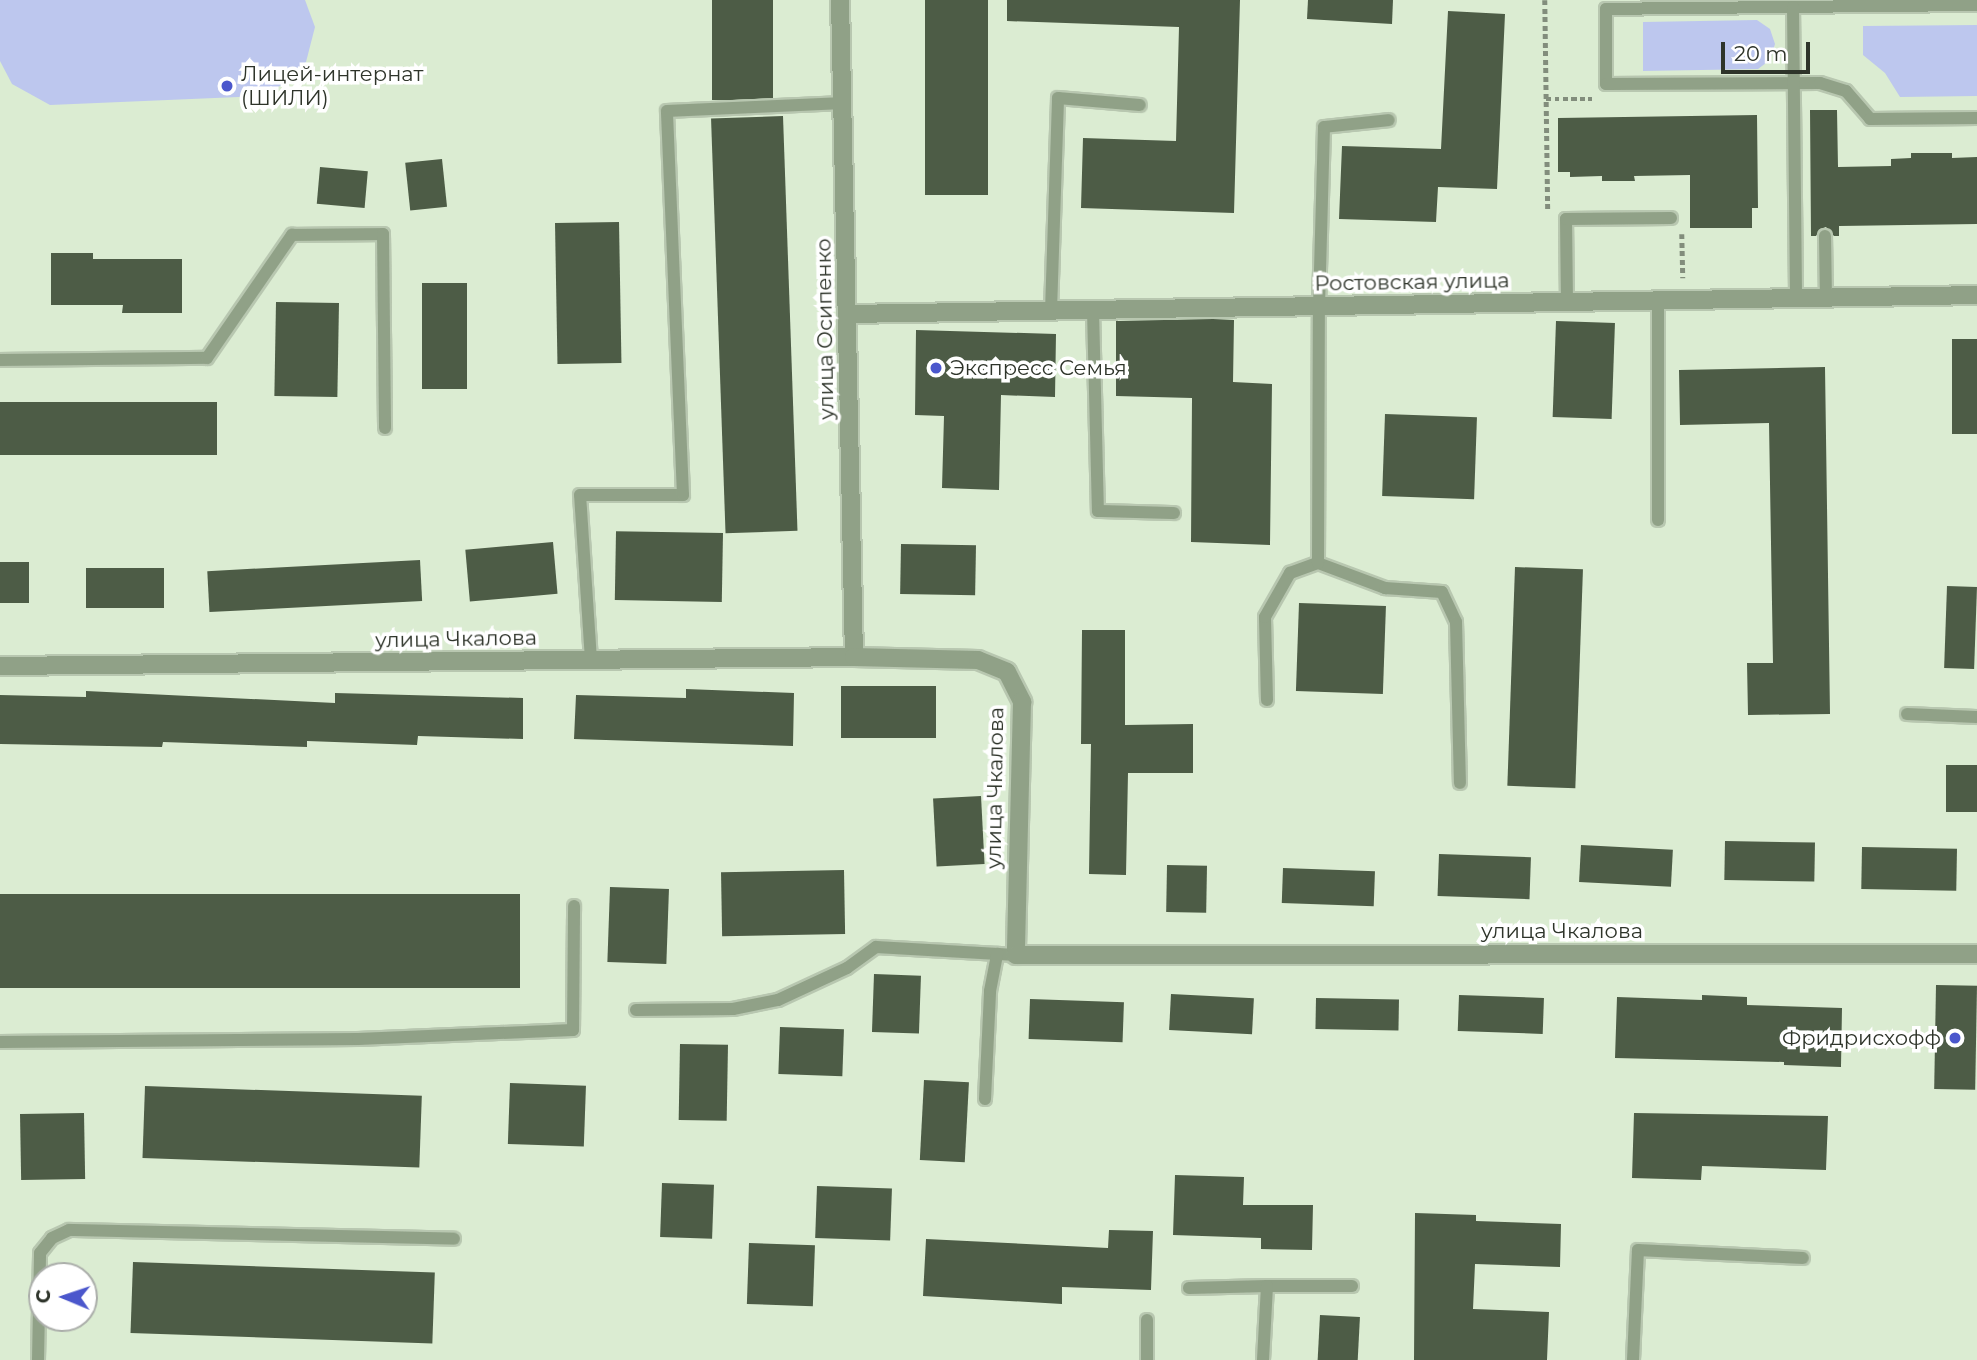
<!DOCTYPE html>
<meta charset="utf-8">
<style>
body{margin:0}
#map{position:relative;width:1977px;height:1360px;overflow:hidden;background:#dbecd2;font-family:Montserrat,sans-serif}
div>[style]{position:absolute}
.green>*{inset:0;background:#bdc7ee}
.building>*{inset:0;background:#4d5c46;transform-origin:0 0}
.path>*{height:4.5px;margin-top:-2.25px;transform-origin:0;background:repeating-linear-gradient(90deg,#828d7c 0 5px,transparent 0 8.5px)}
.roads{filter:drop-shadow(2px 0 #b8c7b0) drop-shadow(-2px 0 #b8c7b0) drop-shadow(0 2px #b8c7b0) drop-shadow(0 -2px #b8c7b0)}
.service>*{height:12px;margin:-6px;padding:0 6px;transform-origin:6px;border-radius:6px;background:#90a187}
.minor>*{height:18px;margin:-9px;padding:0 9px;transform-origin:9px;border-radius:9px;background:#90a187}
.tertiary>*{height:18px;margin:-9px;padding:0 9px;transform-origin:9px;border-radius:9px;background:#90a187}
.dots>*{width:19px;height:19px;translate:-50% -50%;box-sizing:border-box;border:4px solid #fff;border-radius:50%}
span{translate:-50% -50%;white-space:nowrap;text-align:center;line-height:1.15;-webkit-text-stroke:7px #fff;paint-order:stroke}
.poi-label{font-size:21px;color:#2e342a}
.left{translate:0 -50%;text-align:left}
.right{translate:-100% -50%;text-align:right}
.street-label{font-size:21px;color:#2e342a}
.north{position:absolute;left:28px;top:1262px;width:70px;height:70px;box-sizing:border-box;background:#fff;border:2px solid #abaeaa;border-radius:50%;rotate:272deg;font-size:19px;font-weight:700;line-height:28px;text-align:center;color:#2e342a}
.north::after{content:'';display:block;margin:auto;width:24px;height:32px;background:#4b57cc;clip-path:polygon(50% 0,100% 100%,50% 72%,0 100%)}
.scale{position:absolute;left:1721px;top:42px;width:89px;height:32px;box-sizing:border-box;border:4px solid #2e342a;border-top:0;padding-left:9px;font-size:21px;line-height:24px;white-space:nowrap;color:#2e342a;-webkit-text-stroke:5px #fff;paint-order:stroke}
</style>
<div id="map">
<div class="green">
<i style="clip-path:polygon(0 0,305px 0,315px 27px,306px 62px,284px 84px,259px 96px,50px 105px,12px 84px,0 61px)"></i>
<i style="clip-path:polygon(1757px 20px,1770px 29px,1775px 44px,1770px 60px,1758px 69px,1643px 71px,1643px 22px)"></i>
<i style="clip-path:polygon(1977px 25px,1977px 96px,1900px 97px,1885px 73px,1863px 55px,1863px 26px)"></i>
</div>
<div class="building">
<i style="left:712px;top:0;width:61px;height:100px"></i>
<i style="left:925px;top:0;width:63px;height:195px"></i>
<i style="clip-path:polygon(1007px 0,1240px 0,1234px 213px,1081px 208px,1083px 138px,1176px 141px,1179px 27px,1007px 21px)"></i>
<i style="clip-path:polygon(1308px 0,1393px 0,1392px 24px,1307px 19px)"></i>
<i style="clip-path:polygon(1448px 11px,1505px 14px,1497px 189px,1438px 187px,1436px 222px,1339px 219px,1342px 146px,1441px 149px)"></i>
<i style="clip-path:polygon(1810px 110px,1837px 110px,1838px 167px,1891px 166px,1891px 159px,1911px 158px,1911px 153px,1952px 153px,1952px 158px,1977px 157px,1977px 224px,1839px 226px,1839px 236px,1834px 236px,1826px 227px,1820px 229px,1816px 236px,1811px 236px)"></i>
<i style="clip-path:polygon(1757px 115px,1758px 208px,1752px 208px,1752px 228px,1690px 228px,1690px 175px,1634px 176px,1635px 181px,1602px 181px,1602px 176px,1570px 177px,1570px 172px,1558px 172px,1558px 118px)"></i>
<i style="left:783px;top:116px;width:415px;height:72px;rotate:88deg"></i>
<i style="left:442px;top:159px;width:48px;height:37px;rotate:84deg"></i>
<i style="left:320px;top:167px;width:48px;height:37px;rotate:5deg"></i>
<i style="left:619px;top:222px;width:141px;height:64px;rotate:89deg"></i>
<i style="clip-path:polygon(51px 253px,93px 253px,93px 259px,182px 259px,182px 313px,122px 313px,123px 305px,51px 305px)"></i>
<i style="left:422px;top:283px;width:45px;height:106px"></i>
<i style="left:276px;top:302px;width:63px;height:94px;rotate:1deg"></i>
<i style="clip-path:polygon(1213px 319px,1234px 320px,1233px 382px,1272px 384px,1270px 545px,1191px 542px,1192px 398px,1116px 396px,1116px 321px)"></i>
<i style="left:1556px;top:321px;width:59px;height:96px;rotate:2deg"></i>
<i style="clip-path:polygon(916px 330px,1056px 334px,1055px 397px,1001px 395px,999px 490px,942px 488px,944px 416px,915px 415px)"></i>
<i style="left:1952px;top:339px;width:25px;height:95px"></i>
<i style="clip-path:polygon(1825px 367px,1830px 714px,1748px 715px,1747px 663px,1773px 663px,1769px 423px,1680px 425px,1679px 370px)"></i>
<i style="left:0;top:402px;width:217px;height:53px"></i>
<i style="left:1385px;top:414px;width:92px;height:82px;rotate:2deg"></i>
<i style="left:723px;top:533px;width:69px;height:107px;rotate:91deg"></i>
<i style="left:553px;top:542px;width:52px;height:88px;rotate:85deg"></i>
<i style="left:901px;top:544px;width:75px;height:50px;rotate:1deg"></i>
<i style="left:420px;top:560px;width:41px;height:213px;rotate:87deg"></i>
<i style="left:0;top:562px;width:29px;height:41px"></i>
<i style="left:1515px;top:567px;width:68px;height:219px;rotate:2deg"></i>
<i style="left:164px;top:568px;width:40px;height:78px;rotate:90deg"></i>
<i style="left:1947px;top:586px;width:30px;height:82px;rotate:2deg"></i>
<i style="left:1299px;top:603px;width:87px;height:88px;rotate:2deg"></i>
<i style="clip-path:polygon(1082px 630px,1125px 630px,1125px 725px,1193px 724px,1193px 773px,1128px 773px,1126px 875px,1089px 874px,1091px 744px,1081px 744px)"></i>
<i style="left:841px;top:686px;width:95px;height:52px"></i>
<i style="clip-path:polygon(686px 689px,794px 693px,793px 746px,574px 739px,576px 695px,686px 698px)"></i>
<i style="clip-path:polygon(86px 691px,335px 703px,335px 693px,523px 698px,523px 739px,418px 736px,417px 745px,307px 741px,307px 747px,163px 742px,162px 747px,0 744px,0 695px,86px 697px)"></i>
<i style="left:1946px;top:765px;width:31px;height:47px"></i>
<i style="left:981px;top:796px;width:68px;height:48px;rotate:87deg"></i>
<i style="left:1725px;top:841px;width:90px;height:39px;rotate:1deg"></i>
<i style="left:1581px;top:845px;width:92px;height:37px;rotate:3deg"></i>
<i style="left:1862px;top:847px;width:95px;height:42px;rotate:1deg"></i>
<i style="left:1439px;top:854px;width:92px;height:42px;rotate:2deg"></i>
<i style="left:1167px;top:865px;width:40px;height:47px;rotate:1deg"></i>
<i style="left:1283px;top:868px;width:92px;height:35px;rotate:2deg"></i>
<i style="left:844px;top:870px;width:64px;height:123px;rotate:89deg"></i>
<i style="left:610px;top:887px;width:59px;height:75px;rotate:2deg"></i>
<i style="left:0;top:894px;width:520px;height:94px"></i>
<i style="left:874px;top:974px;width:47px;height:58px;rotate:2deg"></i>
<i style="left:1936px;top:985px;width:41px;height:104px;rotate:1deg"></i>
<i style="left:1171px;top:994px;width:83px;height:36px;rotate:3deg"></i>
<i style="left:1459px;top:995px;width:85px;height:36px;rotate:2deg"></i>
<i style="clip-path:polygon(1702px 995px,1747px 997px,1747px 1005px,1842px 1008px,1841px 1067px,1784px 1065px,1784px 1062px,1615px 1058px,1617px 997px,1702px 1000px)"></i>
<i style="left:1316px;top:998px;width:83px;height:31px;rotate:1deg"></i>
<i style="left:1030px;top:999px;width:94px;height:40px;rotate:2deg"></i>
<i style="left:780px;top:1027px;width:64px;height:47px;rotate:2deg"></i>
<i style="left:680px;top:1044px;width:48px;height:76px;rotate:1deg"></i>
<i style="left:924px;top:1080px;width:45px;height:80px;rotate:3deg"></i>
<i style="left:510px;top:1083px;width:76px;height:61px;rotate:2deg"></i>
<i style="left:145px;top:1086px;width:277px;height:72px;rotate:2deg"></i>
<i style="left:84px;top:1113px;width:66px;height:64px;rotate:89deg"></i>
<i style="clip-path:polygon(1634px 1113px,1828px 1116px,1826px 1170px,1702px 1166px,1701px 1180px,1632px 1178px)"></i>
<i style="clip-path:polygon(1175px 1175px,1244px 1177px,1243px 1205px,1313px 1205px,1312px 1250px,1261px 1249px,1261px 1238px,1173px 1235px)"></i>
<i style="left:662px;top:1183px;width:52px;height:54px;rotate:2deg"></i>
<i style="left:817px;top:1186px;width:75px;height:52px;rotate:2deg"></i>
<i style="clip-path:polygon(1415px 1213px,1476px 1215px,1476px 1221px,1561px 1224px,1560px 1267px,1475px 1264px,1473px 1309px,1549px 1312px,1547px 1360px,1414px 1360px)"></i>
<i style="clip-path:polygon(1109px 1230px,1153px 1231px,1151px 1290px,1062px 1287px,1062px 1304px,923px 1296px,926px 1239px,1108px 1248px)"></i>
<i style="left:749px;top:1243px;width:66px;height:61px;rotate:2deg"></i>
<i style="left:133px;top:1262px;width:302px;height:71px;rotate:2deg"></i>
<i style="left:1320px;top:1315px;width:40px;height:45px;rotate:3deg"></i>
</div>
<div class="path">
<i style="left:1545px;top:0;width:209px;rotate:89.2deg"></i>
<i style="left:1546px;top:99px;width:46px"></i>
<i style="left:1682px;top:234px;width:44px;rotate:88.7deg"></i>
</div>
<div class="roads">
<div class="service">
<i style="left:1977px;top:5px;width:371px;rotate:179.4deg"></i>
<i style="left:1606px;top:9px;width:75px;rotate:90deg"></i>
<i style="left:1606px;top:84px;width:214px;rotate:-0.3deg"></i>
<i style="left:1820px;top:83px;width:27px;rotate:17deg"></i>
<i style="left:1846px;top:91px;width:37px;rotate:49deg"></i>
<i style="left:1870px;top:119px;width:107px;rotate:-0.5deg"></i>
<i style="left:1793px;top:7px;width:291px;rotate:89.4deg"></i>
<i style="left:1825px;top:236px;width:61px;rotate:89.1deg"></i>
<i style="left:1567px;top:302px;width:83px;rotate:-90.7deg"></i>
<i style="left:1566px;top:219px;width:105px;rotate:-0.5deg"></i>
<i style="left:1093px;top:310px;width:201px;rotate:88.6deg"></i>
<i style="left:1098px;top:511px;width:76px;rotate:1.5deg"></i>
<i style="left:1051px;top:311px;width:213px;rotate:-88.1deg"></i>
<i style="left:1058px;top:98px;width:82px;rotate:4.9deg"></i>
<i style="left:0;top:360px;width:207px;rotate:-0.6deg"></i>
<i style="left:207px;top:358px;width:150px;rotate:-55.4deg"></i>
<i style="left:292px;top:235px;width:91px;rotate:-0.6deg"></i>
<i style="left:383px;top:234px;width:194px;rotate:89.4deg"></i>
<i style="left:1658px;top:520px;width:220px;rotate:-90deg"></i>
<i style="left:1318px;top:563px;width:72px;rotate:20.5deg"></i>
<i style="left:1385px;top:588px;width:57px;rotate:4deg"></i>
<i style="left:1442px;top:592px;width:33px;rotate:65deg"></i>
<i style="left:1456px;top:622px;width:161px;rotate:88.6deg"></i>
<i style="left:591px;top:660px;width:165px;rotate:-93.8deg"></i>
<i style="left:580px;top:495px;width:103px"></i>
<i style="left:683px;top:495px;width:384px;rotate:-92.4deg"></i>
<i style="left:667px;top:111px;width:176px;rotate:-2.6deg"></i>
<i style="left:1267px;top:700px;width:83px;rotate:-91.4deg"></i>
<i style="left:1265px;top:617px;width:51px;rotate:-60.4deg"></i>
<i style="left:1290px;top:573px;width:30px;rotate:-20deg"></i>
<i style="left:1318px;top:563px;width:257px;rotate:-89.8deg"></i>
<i style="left:1319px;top:306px;width:179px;rotate:-88.4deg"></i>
<i style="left:1324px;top:127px;width:65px;rotate:-6.1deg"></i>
<i style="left:1907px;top:714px;width:70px;rotate:2.5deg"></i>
<i style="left:636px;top:1010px;width:97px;rotate:-0.6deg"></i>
<i style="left:733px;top:1009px;width:46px;rotate:-11.3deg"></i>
<i style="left:778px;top:1000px;width:76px;rotate:-24.9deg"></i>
<i style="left:847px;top:968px;width:36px;rotate:-36deg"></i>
<i style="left:876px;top:947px;width:140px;rotate:3.3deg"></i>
<i style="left:0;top:1042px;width:358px;rotate:-0.5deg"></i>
<i style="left:358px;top:1039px;width:215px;rotate:-2.4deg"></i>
<i style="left:573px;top:1030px;width:124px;rotate:-89.5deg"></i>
<i style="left:985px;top:1099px;width:108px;rotate:-87.3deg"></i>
<i style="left:990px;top:991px;width:38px;rotate:-79deg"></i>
<i style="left:1267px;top:1286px;width:85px"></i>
<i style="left:1189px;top:1288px;width:78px;rotate:-1.5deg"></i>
<i style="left:1267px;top:1286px;width:74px;rotate:93.1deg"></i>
<i style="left:38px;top:1360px;width:107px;rotate:-88.9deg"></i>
<i style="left:40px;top:1253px;width:19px;rotate:-51deg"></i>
<i style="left:52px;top:1238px;width:19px;rotate:-25deg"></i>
<i style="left:69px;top:1230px;width:385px;rotate:1.3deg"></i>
<i style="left:1147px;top:1360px;width:40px;rotate:-90deg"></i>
<i style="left:1633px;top:1360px;width:110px;rotate:-87.4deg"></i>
<i style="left:1638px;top:1250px;width:165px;rotate:2.8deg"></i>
</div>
<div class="minor">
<i style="left:848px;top:314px;width:1129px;rotate:-0.96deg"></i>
<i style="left:0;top:666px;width:854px;rotate:-0.6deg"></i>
</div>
<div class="tertiary">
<i style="left:840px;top:0;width:657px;rotate:88.78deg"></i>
<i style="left:854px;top:657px;width:124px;rotate:1.4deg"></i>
<i style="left:978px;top:660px;width:31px;rotate:22deg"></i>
<i style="left:1007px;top:672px;width:34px;rotate:63deg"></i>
<i style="left:1022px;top:702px;width:253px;rotate:91.4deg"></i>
<i style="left:1016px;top:955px;width:961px;rotate:-0.06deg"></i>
</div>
</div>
<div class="dots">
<i style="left:227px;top:86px;background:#4b57cc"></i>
<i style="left:936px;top:368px;background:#4b57cc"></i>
<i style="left:1955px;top:1038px;background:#4b57cc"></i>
</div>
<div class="poi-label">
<span class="left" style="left:241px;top:86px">Лицей-интернат<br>(ШИЛИ)</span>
<span class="left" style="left:950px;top:368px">Экспресс Семья</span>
<span class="right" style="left:1941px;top:1038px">Фридрисхофф</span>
</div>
<div class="street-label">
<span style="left:1412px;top:282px;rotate:-1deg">Ростовская улица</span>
<span style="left:825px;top:329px;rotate:-91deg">улица Осипенко</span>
<span style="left:456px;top:639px;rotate:-1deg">улица Чкалова</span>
<span style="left:995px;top:788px;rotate:-89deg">улица Чкалова</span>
<span style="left:1562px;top:931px">улица Чкалова</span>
</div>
<div class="north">С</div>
<div class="scale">20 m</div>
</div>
